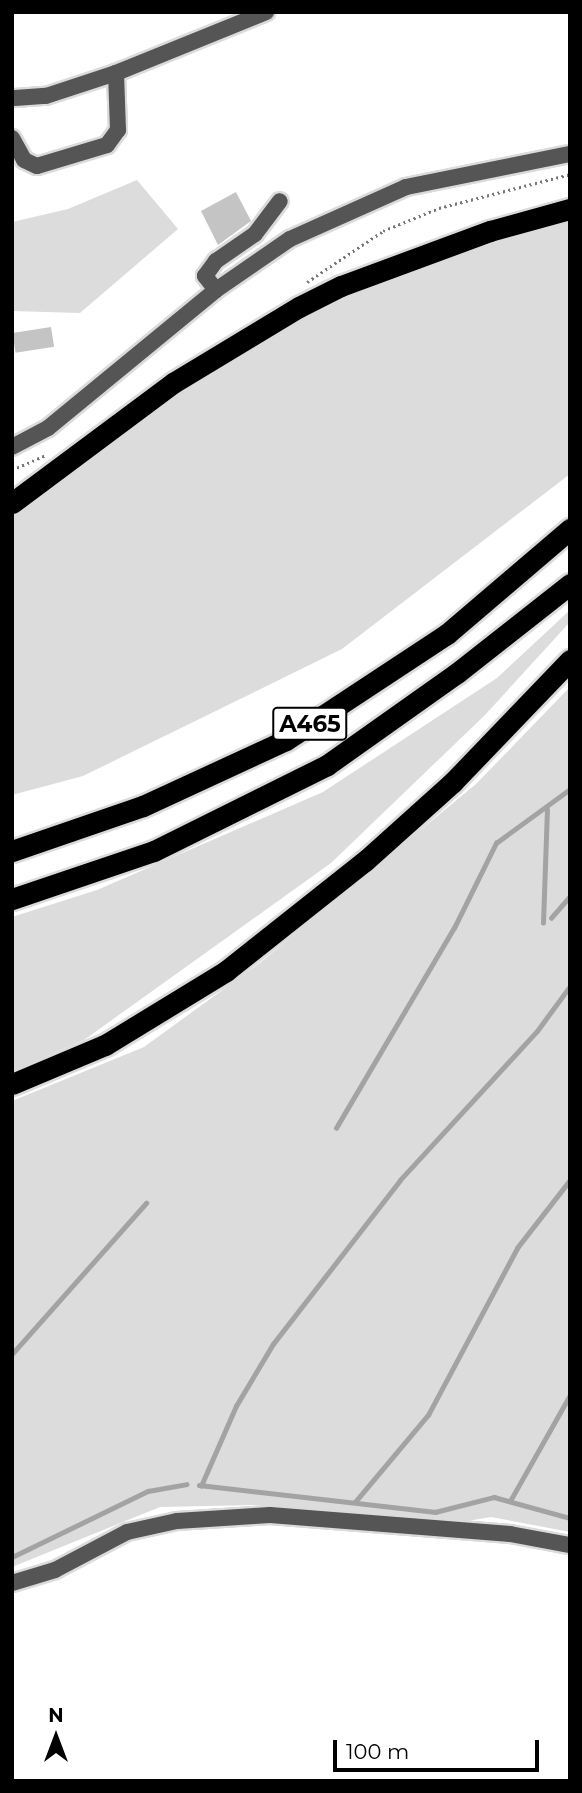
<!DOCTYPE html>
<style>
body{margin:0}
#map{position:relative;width:582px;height:1793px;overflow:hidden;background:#fff;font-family:Montserrat,sans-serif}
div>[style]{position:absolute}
.green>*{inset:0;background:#dcdcdc}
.stream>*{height:4.5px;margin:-2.25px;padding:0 2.25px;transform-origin:2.25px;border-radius:2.25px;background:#a3a3a3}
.building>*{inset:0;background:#c4c4c4;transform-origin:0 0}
.path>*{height:2.5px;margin-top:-1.25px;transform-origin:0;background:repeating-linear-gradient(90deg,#777 0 2px,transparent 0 5.5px)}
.roads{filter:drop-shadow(2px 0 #dbdbdb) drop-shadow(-2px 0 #dbdbdb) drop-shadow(0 2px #dbdbdb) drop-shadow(0 -2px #dbdbdb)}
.minor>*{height:16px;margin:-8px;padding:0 8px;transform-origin:8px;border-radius:8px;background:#555}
.highway>*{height:21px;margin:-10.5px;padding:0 10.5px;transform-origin:10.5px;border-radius:10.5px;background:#000}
span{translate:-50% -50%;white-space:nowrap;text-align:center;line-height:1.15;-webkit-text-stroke:6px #fff;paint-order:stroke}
.shield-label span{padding:2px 5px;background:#fff;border:2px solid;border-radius:5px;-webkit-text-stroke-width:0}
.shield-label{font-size:23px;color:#000;font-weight:700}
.frame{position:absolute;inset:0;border:14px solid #000;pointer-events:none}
.north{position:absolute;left:21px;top:1702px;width:70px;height:70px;-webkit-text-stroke:5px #fff;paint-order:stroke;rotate:0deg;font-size:19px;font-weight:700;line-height:28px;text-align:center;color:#000}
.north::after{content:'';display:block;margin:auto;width:24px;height:32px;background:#000;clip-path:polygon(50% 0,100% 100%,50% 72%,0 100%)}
.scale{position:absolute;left:333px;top:1740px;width:206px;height:32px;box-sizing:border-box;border:4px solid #000;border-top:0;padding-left:9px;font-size:21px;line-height:24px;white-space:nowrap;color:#000;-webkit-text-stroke:5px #fff;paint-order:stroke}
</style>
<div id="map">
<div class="green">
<i style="clip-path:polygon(137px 180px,178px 229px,80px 313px,12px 311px,12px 222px,68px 209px)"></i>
<i style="clip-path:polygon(570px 215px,570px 474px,342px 649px,83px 776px,12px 795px,12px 512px,255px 342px,335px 300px,455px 251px)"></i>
<i style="clip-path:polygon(570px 610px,570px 622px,485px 715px,331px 863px,84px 1040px,12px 1071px,12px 917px,97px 890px,323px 792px,497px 678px)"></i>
<i style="clip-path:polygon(570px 687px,570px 1532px,491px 1517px,432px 1527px,359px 1514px,255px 1505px,160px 1507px,12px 1567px,12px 1101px,144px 1047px,261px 962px,476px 784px)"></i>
</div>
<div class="stream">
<i style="left:551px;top:918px;width:29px;rotate:-49deg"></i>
<i style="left:543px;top:923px;width:113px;rotate:-88deg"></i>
<i style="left:336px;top:1128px;width:232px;rotate:-59.5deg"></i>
<i style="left:454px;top:928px;width:95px;rotate:-63.7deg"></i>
<i style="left:496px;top:843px;width:92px;rotate:-36.1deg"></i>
<i style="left:12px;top:1354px;width:202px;rotate:-48.4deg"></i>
<i style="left:199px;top:1485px;width:238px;rotate:6.5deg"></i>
<i style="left:435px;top:1512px;width:61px;rotate:-14.3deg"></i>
<i style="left:494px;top:1497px;width:79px;rotate:15.4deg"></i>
<i style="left:201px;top:1486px;width:87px;rotate:-66.4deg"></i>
<i style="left:236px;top:1406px;width:72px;rotate:-59.2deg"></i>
<i style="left:273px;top:1344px;width:207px;rotate:-52.2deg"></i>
<i style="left:400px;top:1180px;width:202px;rotate:-47.4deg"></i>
<i style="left:537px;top:1031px;width:56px;rotate:-53.7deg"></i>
<i style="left:510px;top:1501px;width:122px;rotate:-60.5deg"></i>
<i style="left:355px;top:1502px;width:114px;rotate:-50deg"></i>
<i style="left:428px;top:1415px;width:189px;rotate:-61.9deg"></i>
<i style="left:517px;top:1248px;width:86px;rotate:-52.1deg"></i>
<i style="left:12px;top:1557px;width:151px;rotate:-25.9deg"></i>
<i style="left:148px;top:1491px;width:39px;rotate:-10deg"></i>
</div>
<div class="building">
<i style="clip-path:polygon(236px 192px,251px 221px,218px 245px,201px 211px)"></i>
<i style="left:51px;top:327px;width:20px;height:39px;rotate:81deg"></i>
</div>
<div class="path">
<i style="left:307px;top:282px;width:92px;rotate:-33.9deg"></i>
<i style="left:383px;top:231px;width:61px;rotate:-22.3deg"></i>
<i style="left:439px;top:208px;width:135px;rotate:-14.5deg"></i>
<i style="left:12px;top:470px;width:36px;rotate:-24deg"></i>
</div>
<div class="roads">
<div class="minor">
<i style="left:15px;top:98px;width:31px;rotate:-4deg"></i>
<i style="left:46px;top:96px;width:74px;rotate:-18.2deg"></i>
<i style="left:12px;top:138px;width:25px;rotate:61deg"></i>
<i style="left:24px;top:160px;width:14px;rotate:25deg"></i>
<i style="left:37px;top:166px;width:73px;rotate:-16.7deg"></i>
<i style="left:107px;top:145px;width:19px;rotate:-54deg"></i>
<i style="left:118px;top:130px;width:57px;rotate:-92deg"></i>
<i style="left:116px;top:73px;width:162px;rotate:-22.1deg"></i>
<i style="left:216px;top:290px;width:18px;rotate:-128deg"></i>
<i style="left:205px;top:276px;width:19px;rotate:-54deg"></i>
<i style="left:216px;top:261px;width:47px;rotate:-34.7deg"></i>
<i style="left:255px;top:234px;width:41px;rotate:-52.9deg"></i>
<i style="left:12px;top:447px;width:41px;rotate:-27.8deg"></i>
<i style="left:48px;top:428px;width:217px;rotate:-39.4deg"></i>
<i style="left:216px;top:290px;width:90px;rotate:-34.6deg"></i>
<i style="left:290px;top:239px;width:127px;rotate:-24.1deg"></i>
<i style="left:406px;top:187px;width:167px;rotate:-11.4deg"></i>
<i style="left:12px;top:1583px;width:45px;rotate:-16.8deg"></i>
<i style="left:55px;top:1570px;width:81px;rotate:-27.8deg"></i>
<i style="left:127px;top:1532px;width:51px;rotate:-12.4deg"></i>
<i style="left:177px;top:1521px;width:93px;rotate:-3.7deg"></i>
<i style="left:270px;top:1515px;width:241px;rotate:4.5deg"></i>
<i style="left:510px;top:1534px;width:61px;rotate:10.4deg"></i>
</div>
<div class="highway">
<i style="left:12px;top:503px;width:201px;rotate:-36.7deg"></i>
<i style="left:173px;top:383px;width:147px;rotate:-31.1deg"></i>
<i style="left:299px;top:307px;width:47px;rotate:-26.6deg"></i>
<i style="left:341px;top:286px;width:159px;rotate:-20.3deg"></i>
<i style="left:490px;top:231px;width:83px;rotate:-15.4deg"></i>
<i style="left:12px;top:851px;width:139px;rotate:-19deg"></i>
<i style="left:143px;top:806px;width:157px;rotate:-24.8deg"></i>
<i style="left:286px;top:740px;width:193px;rotate:-33.4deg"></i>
<i style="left:447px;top:634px;width:162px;rotate:-40.5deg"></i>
<i style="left:12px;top:899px;width:150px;rotate:-18.7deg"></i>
<i style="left:154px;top:851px;width:193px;rotate:-26.4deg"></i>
<i style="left:327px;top:765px;width:159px;rotate:-35.3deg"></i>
<i style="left:457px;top:673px;width:144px;rotate:-38.2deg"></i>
<i style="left:12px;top:1084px;width:101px;rotate:-22.8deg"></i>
<i style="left:105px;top:1045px;width:142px;rotate:-31.4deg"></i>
<i style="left:226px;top:971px;width:177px;rotate:-38.4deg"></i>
<i style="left:365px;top:861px;width:118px;rotate:-41.9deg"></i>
<i style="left:453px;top:782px;width:169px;rotate:-46.2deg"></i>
</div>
</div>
<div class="shield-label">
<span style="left:310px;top:724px">A465</span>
</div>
<div class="frame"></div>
<div class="north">N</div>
<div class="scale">100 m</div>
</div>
